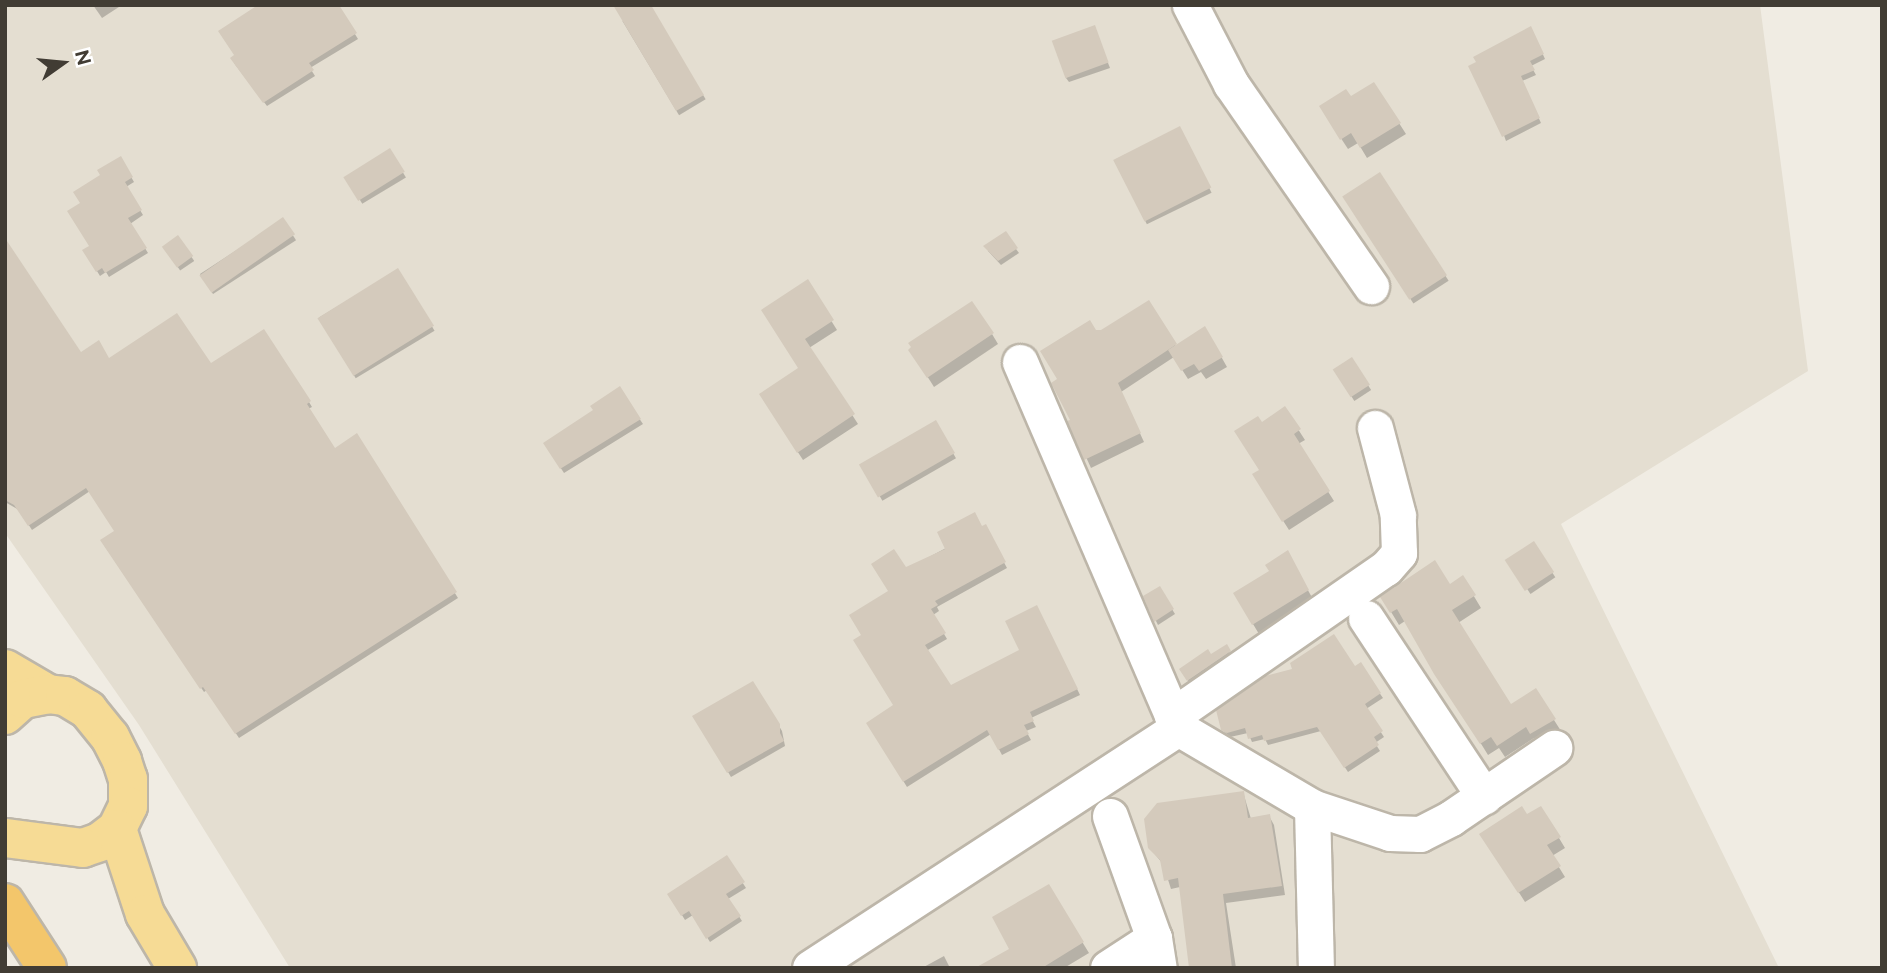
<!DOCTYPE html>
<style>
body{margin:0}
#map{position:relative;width:1887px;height:973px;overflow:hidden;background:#f0ece3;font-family:Raleway,sans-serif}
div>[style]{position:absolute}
.residential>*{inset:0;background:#e4ded1}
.shadow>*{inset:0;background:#0003;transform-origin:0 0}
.building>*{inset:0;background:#d4cabc;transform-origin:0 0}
.roads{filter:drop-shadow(2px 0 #bdb6a9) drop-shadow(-2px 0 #bdb6a9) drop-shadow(0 2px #bdb6a9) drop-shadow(0 -2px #bdb6a9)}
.minor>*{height:35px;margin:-17.5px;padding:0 17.5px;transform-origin:17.5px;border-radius:17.5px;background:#fff}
.major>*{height:38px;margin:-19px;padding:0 19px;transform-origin:19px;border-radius:19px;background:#f6db95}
.highway>*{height:38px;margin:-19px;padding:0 19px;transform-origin:19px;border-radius:19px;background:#f3c66b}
span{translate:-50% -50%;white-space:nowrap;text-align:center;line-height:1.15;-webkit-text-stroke:5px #fff;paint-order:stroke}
.frame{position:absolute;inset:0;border:7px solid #413c34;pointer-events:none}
.north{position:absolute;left:28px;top:28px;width:70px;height:70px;-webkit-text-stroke:5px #fff;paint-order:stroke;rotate:75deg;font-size:19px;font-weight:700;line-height:28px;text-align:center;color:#413c34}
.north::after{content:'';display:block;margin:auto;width:24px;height:32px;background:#413c34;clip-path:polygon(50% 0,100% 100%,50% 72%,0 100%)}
</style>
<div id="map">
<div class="residential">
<i style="clip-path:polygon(5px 5px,1760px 5px,1808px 371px,1561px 524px,1779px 968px,290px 968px,139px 725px,5px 533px)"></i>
</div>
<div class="shadow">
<i style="clip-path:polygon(93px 5px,122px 5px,102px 18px)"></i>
<i style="clip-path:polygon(337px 5px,358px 39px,310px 68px,315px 76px,267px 106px,234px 63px,236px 56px)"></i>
<i style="left:649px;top:5px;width:110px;height:31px;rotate:59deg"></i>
<i style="clip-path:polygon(1096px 32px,1110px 68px,1069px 82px,1066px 78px)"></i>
<i style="clip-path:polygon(1533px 33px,1545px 59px,1531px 66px,1536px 75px,1522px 81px,1541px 123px,1506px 141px,1478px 63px)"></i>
<i style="clip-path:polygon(1374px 84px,1406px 134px,1367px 158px,1358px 143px,1348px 149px,1327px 117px)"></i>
<i style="left:1180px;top:128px;width:72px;height:72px;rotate:64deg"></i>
<i style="left:390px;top:151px;width:31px;height:51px;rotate:59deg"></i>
<i style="clip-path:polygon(120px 158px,134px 182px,126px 187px,143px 215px,130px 224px,148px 253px,109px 277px,106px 272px,100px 276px,84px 250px,91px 247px,82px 204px,102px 176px)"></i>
<i style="left:1380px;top:175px;width:126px;height:42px;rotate:57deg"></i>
<i style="left:283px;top:220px;width:24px;height:99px;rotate:57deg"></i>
<i style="left:178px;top:237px;width:29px;height:17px;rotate:56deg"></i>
<i style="clip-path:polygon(5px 241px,80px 355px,108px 360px,210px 365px,309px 402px,312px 407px,308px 409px,335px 450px,356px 436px,458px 598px,239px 738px,207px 690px,204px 692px,104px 545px,116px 531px,90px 491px,32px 530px,19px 510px,5px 502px)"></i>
<i style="clip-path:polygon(1016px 249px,1019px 253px,1001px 265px,988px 251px)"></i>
<i style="left:398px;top:270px;width:71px;height:92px;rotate:59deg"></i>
<i style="clip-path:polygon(807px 282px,837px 330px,809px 348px,858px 424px,803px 460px,766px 403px,800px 369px)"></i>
<i style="clip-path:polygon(1149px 302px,1176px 347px,1205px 328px,1227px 367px,1206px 379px,1201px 372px,1188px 379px,1174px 357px,1121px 392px,1144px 442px,1091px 468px,1070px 422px,1072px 421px,1059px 379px,1095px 332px,1101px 332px)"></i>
<i style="clip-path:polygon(992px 334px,998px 344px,934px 387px,917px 360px)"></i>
<i style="left:1351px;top:359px;width:37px;height:20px;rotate:57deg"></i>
<i style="clip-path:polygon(619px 389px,643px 424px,564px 473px,545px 444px,595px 410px)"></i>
<i style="clip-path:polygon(1285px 409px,1305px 440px,1298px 444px,1334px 501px,1289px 530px,1254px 475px,1261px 471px,1261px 424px)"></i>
<i style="left:935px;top:422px;width:42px;height:85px;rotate:60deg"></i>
<i style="clip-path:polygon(985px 527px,1007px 568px,937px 607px,939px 611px,933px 615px,947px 639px,926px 651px,950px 687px,1022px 651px,1040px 613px,1080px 695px,1031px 718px,1036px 727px,1026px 731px,1031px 740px,1002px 755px,991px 734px,907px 787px,868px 724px,896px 706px,861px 637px,905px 570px)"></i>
<i style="left:1533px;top:544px;width:40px;height:30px;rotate:56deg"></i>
<i style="clip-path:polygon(1287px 553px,1314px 601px,1259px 634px,1235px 594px,1271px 572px)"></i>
<i style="clip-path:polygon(1463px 578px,1481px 608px,1458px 623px,1510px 706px,1554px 720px,1561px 731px,1538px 745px,1534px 738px,1505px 757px,1499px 748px,1488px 755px,1405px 621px,1399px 625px,1382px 597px,1450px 586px)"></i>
<i style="clip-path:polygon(1159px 588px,1175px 614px,1158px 625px,1156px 621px)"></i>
<i style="clip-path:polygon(1226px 647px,1235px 662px,1195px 690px,1187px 679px)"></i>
<i style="clip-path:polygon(1360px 665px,1383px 698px,1366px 709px,1384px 737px,1375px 743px,1380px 751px,1348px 772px,1321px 731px,1268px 745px,1265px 739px,1252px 742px,1248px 733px,1230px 737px,1222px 729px)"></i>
<i style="clip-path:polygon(753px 683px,782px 731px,785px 746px,731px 777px,695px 717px)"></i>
<i style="clip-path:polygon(1243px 792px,1251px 819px,1269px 816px,1274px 825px,1285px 895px,1226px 903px,1236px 968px,1191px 968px,1180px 887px,1171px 889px,1163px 864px,1149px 847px)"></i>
<i style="clip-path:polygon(1541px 808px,1565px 848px,1552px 856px,1565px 877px,1525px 902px,1488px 844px)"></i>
<i style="clip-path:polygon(726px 857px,746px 888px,728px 899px,742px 921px,710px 942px,693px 915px,685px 920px,669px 894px)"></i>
<i style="clip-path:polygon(1048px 886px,1089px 953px,1064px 968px,979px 968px,1011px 950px)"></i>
<i style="clip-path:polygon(944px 956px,950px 968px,922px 968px)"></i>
</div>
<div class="building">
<i style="clip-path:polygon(258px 5px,339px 5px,357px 33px,309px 63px,314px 70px,263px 103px,230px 58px,234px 55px,218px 31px)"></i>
<i style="clip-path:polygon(613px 5px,651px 5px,704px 95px,676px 111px)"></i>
<i style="left:1095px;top:25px;width:40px;height:46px;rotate:70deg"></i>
<i style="clip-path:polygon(1531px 26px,1544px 54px,1530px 61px,1535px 70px,1521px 76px,1540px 118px,1502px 137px,1468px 66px,1476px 62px,1473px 57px)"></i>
<i style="clip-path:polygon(1374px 82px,1401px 123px,1360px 148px,1351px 133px,1340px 140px,1319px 106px,1346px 89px,1351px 96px)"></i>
<i style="left:1180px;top:126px;width:69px;height:75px;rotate:63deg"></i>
<i style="left:390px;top:148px;width:28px;height:55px;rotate:58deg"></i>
<i style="clip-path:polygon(121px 156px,133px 177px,125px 182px,142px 210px,128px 218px,147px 248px,105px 273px,102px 268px,96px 272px,82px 250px,89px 246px,67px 211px,80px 203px,73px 192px,100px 175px,97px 170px)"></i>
<i style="left:1380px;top:172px;width:123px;height:45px;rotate:57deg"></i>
<i style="left:283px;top:217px;width:21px;height:102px;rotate:55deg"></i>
<i style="clip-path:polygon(1006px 231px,1018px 248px,998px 261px,983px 246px)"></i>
<i style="left:178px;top:235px;width:26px;height:20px;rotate:54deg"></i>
<i style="clip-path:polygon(5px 238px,81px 352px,99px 340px,109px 358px,177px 313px,211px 363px,264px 329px,311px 401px,307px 404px,335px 448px,357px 433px,457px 592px,235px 734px,203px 687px,200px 689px,100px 540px,114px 531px,86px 488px,28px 526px,14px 505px,5px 500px)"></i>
<i style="left:398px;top:268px;width:68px;height:95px;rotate:58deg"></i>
<i style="clip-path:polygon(808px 279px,834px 320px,805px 339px,855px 414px,797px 453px,759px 394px,798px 368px,761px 310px)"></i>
<i style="clip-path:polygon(1149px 300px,1177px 344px,1118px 383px,1141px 433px,1084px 460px,1067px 421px,1070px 420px,1051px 383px,1057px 379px,1040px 351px,1090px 320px,1096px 330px,1101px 330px)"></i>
<i style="clip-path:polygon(972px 301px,994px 333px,927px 378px,908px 350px,911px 347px,908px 343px)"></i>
<i style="clip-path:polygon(1205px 326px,1223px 357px,1199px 371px,1194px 364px,1181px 371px,1168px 350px)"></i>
<i style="left:1352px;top:357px;width:33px;height:23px;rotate:57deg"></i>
<i style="clip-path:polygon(620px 386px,641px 419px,560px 469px,543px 443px,593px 410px,590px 406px)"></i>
<i style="clip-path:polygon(1285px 406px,1301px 429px,1294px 434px,1330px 491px,1282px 522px,1252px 474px,1259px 470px,1234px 431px,1258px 416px,1262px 422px)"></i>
<i style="left:936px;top:420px;width:38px;height:89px;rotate:60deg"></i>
<i style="clip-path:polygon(975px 512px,982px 526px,986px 524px,1006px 562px,935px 601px,938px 605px,931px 609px,946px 633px,925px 645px,951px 685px,1019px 650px,1005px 621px,1037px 605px,1078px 689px,1030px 712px,1034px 721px,1024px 725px,1029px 734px,998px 750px,987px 730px,903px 782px,866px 723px,893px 705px,853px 640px,861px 635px,849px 615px,888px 591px,871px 564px,894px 549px,906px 567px,945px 549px,937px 532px)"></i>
<i style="left:1534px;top:541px;width:37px;height:35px;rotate:57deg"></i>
<i style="clip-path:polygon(1288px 550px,1309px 590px,1252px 625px,1233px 593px,1269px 571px,1265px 565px)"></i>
<i style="clip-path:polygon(1435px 560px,1450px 584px,1463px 575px,1476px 595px,1452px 610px,1511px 704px,1536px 688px,1556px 719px,1530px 734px,1526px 727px,1497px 746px,1491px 737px,1480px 744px,1434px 674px,1397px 609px,1390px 613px,1380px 597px)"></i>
<i style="clip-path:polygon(1160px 586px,1174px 609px,1154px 622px,1143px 596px)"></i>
<i style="clip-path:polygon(1334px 634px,1355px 666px,1361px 662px,1381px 693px,1365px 704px,1383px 731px,1374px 737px,1379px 745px,1344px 768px,1317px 727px,1264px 741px,1262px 735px,1248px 739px,1245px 728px,1227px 733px,1221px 730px,1216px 710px,1265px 676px,1292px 669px,1290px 663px)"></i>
<i style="clip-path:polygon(1227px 644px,1231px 651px,1187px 681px,1179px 669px,1208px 649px,1211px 654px)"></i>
<i style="clip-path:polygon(753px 681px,780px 724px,780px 733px,784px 741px,727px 773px,692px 716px)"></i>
<i style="clip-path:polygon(1244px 791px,1248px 818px,1270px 814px,1282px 886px,1223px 894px,1232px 968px,1189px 968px,1178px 878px,1164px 881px,1160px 860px,1148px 848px,1144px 819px,1157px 803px)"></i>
<i style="clip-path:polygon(1522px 806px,1527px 814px,1541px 806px,1561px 837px,1547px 845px,1561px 866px,1518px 893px,1479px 834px)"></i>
<i style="clip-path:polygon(727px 855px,745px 882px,726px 894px,741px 916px,706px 939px,689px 911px,681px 916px,667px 894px)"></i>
<i style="clip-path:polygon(1049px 884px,1084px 942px,1042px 968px,975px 968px,1009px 949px,992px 917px)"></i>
</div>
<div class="roads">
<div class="minor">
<i style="left:1190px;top:5px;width:89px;rotate:62.6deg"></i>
<i style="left:1231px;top:84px;width:246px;rotate:55.3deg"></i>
<i style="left:1020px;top:362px;width:399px;rotate:66.7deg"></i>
<i style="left:1366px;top:618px;width:214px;rotate:56.5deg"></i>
<i style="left:1172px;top:716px;width:260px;rotate:-34.7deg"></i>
<i style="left:1386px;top:568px;width:20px;rotate:-49deg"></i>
<i style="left:1399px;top:553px;width:38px;rotate:-92deg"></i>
<i style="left:1398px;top:515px;width:90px;rotate:-104.8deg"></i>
<i style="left:1312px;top:807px;width:161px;rotate:88.6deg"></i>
<i style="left:1110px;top:816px;width:130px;rotate:70.2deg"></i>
<i style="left:1154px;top:938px;width:30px;rotate:81deg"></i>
<i style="left:810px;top:968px;width:439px;rotate:-33.1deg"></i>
<i style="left:1178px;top:728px;width:156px;rotate:30.5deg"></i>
<i style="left:1312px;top:807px;width:82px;rotate:18.4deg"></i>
<i style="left:1390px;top:833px;width:30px;rotate:2deg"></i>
<i style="left:1420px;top:834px;width:35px;rotate:-27deg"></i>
<i style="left:1451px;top:818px;width:125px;rotate:-34.2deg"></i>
<i style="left:1108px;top:968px;width:55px;rotate:-33.1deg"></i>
</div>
<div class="major">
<i style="left:5px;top:669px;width:50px;rotate:30.2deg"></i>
<i style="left:5px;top:715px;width:24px;rotate:-42deg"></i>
<i style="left:23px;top:699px;width:25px;rotate:-11deg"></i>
<i style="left:48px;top:694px;width:17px;rotate:7deg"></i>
<i style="left:65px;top:696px;width:27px;rotate:31deg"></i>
<i style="left:88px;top:710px;width:35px;rotate:51deg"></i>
<i style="left:110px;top:737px;width:27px;rotate:63deg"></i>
<i style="left:122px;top:761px;width:19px;rotate:72deg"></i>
<i style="left:128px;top:779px;width:27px;rotate:90deg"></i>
<i style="left:128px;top:806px;width:25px;rotate:116deg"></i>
<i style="left:117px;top:829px;width:21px;rotate:143deg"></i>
<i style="left:100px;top:842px;width:18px;rotate:161deg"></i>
<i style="left:83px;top:848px;width:79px;rotate:-172.7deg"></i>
<i style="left:117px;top:829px;width:89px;rotate:71.8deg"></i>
<i style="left:145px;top:914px;width:63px;rotate:59.3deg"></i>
</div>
<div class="highway">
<i style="left:5px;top:903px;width:77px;rotate:57.1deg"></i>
</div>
</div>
<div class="frame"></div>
<div class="north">N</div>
</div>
